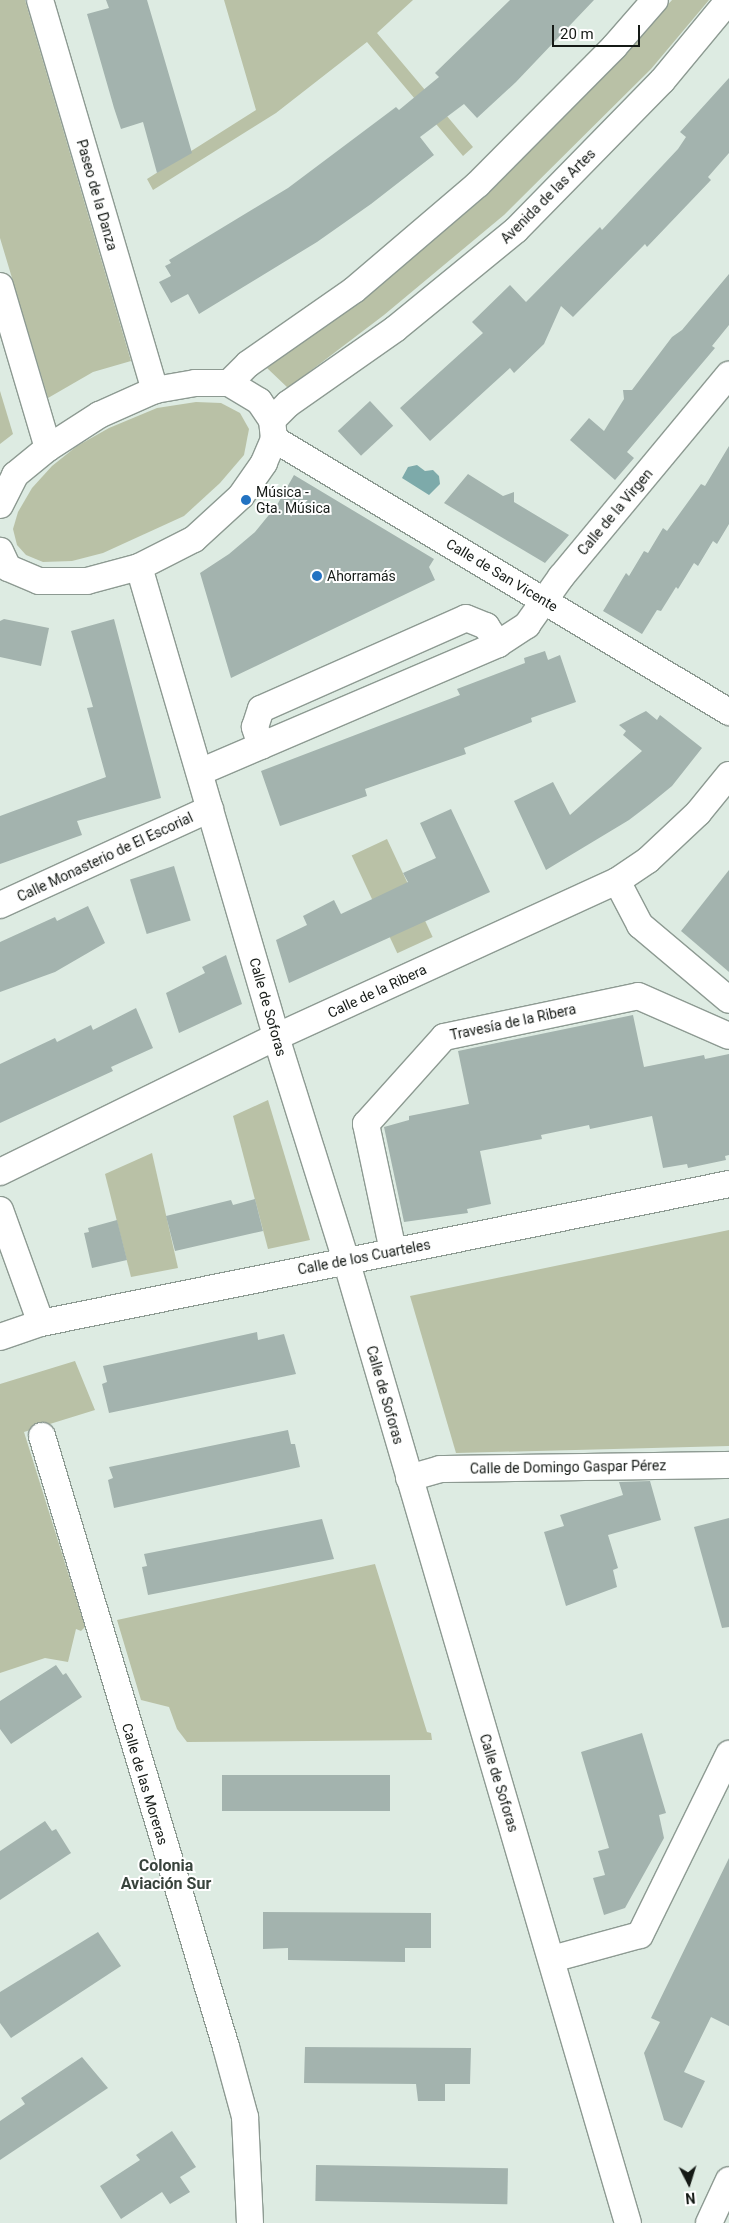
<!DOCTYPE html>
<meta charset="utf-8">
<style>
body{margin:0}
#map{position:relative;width:729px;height:2223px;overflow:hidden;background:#ddebe2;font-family:Roboto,sans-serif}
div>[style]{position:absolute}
.green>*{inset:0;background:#b9c1a6;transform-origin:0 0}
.water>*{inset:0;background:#7daaaa}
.building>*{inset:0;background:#a3b3ae;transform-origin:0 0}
.roads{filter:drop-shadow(1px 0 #8d9a92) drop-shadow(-1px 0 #8d9a92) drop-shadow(0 1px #8d9a92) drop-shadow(0 -1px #8d9a92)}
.street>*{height:26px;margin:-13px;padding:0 13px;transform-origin:13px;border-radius:13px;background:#fff}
.dots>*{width:14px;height:14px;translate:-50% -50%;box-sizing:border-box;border:2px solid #fff;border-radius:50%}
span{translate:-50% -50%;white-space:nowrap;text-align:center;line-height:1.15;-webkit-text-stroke:4px #fff;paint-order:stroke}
.street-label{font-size:14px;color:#151a16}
.poi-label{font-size:14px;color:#151a16}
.left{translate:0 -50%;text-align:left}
.quarter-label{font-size:16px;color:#38433c;font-weight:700}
.north{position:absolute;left:664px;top:2158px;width:50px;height:50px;-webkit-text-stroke:4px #fff;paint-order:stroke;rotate:175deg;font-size:14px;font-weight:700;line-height:20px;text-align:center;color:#151a16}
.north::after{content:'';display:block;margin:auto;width:18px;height:22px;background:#151a16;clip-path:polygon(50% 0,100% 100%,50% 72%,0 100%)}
.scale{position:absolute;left:552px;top:25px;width:88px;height:22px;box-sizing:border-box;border:2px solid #151a16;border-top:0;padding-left:6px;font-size:15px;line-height:18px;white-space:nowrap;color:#151a16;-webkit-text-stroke:4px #fff;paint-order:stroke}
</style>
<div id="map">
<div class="green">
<i style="clip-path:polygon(0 0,25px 0,131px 361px,93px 372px,48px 398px,0 238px)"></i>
<i style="clip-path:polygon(224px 0,413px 0,377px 33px,473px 147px,463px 156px,367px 42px,276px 113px,153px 190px,147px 179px,256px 110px)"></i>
<i style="clip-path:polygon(672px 0,709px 0,651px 69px,504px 215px,384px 315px,288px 388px,267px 368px,365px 297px,487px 195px,627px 51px)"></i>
<i style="clip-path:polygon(0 391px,13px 434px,0 444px)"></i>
<i style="clip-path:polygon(196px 402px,221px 403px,240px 413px,249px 429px,244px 455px,220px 483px,184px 516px,103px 553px,72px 561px,43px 562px,26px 555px,17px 545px,13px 529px,18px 512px,32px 488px,52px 466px,77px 446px,109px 428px,157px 408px)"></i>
<i style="left:387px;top:839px;width:108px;height:39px;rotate:65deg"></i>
<i style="clip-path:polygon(268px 1100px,310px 1240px,268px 1249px,233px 1116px)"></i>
<i style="clip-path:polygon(152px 1153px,178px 1268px,131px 1277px,105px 1174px)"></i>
<i style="clip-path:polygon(729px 1230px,729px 1446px,456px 1453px,410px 1296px)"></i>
<i style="clip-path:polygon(75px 1361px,95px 1410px,24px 1432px,85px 1627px,81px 1631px,76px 1629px,68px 1662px,45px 1658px,0 1673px,0 1384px)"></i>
<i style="clip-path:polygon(375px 1564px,427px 1732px,431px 1733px,432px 1740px,187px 1742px,177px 1729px,169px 1707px,141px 1700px,117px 1620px)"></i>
</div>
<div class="water">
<i style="clip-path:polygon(417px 465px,425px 471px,433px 470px,439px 476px,440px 484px,429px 495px,402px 478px,408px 467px)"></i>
</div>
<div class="building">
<i style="clip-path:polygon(106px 0,147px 0,192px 153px,157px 173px,143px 122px,121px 129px,114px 108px,87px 14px,109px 8px)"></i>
<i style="clip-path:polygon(510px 0,594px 0,516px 82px,477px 118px,464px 104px,420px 137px,434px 155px,371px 204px,317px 242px,199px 314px,188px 294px,171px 303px,159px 282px,171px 276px,165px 266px,171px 263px,169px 260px,288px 188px,396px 107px,399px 110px,439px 77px,435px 73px)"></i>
<i style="clip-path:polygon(729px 78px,729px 153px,708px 177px,711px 180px,647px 247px,645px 244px,573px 317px,561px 306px,544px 344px,514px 373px,510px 368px,430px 441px,400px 408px,483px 333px,472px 322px,510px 285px,526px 302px,600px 227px,602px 230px,678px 149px,686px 137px,680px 132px)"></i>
<i style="clip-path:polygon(729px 274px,729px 325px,712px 346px,715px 348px,627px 452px,634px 458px,615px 480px,570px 440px,589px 418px,604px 431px,624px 399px,623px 390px,632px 390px,672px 337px,682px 330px)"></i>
<i style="left:370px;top:401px;width:34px;height:44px;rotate:47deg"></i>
<i style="clip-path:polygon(729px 446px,729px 524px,717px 544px,713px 541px,698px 566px,694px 563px,678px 589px,676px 587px,661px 611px,657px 610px,642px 634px,603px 611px,626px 573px,629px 576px,644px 551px,648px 553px,663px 528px,667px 531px,701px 484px,705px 486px)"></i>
<i style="clip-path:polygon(468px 474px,503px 496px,514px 492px,514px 502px,569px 535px,545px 563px,444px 503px)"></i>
<i style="clip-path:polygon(294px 475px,434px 559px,429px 567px,435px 580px,231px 678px,200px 573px,229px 554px,255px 532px,277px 505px)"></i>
<i style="clip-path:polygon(4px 619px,49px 628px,41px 666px,0 657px,0 621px)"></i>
<i style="clip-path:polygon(114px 619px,161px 798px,77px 821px,82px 835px,0 864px,0 816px,106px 777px,87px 708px,93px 707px,71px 631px)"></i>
<i style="clip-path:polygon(545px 651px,548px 660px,560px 655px,576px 702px,531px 718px,532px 722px,464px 748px,466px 754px,365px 789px,367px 796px,280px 826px,261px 771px,460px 695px,457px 689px,525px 663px,524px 658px)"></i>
<i style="clip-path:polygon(646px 711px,657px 720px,660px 715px,702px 748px,672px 786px,650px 804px,629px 820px,546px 870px,514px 801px,553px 782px,570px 815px,642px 751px,623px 735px,626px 731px,619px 725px)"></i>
<i style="clip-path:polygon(451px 809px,490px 892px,289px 983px,276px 940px,307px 925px,303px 916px,334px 900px,341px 914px,408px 882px,403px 873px,436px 858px,420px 823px)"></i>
<i style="left:174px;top:866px;width:57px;height:46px;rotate:73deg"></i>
<i style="clip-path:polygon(729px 870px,729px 972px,681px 931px)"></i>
<i style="clip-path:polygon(88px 906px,105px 943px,55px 972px,0 992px,0 942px,55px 917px,57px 921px)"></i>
<i style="clip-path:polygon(226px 955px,242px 1004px,179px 1033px,166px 993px,205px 973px,202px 967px)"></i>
<i style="clip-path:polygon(136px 1008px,153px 1048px,111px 1067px,113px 1071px,0 1123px,0 1064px,55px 1038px,57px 1042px,91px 1025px,93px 1030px)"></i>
<i style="clip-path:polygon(633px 1015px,644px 1067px,704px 1055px,705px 1059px,729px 1054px,729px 1155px,725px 1156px,726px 1160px,688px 1168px,687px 1164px,663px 1168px,652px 1116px,590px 1129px,589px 1125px,541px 1135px,542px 1139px,480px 1151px,491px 1204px,467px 1209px,468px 1213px,404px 1222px,384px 1127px,409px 1120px,409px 1116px,469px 1104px,458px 1051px)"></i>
<i style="clip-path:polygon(255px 1199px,263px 1231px,175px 1251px,166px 1216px,231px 1200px,233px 1205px)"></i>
<i style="clip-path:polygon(117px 1220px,127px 1260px,92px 1268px,84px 1233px,89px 1232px,88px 1228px)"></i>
<i style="clip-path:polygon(257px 1332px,258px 1340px,284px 1334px,296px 1374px,109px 1413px,102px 1384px,107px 1382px,103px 1366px)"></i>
<i style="clip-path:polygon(288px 1430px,291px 1444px,295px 1444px,300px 1467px,114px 1508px,108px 1480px,113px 1478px,109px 1467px)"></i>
<i style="clip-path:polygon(650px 1481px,661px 1520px,608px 1535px,618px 1568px,613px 1570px,617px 1587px,566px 1606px,544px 1532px,564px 1526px,560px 1515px,623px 1495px,619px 1482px)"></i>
<i style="clip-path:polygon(729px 1518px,729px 1627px,722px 1628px,694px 1527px)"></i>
<i style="clip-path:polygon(322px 1519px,334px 1559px,148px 1595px,142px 1567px,147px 1566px,144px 1554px)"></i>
<i style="clip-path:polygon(56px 1665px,63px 1675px,66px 1673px,82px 1697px,11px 1744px,0 1729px,0 1701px)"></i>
<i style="clip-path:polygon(642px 1733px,666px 1813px,659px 1815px,664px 1838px,625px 1908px,604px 1915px,593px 1878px,605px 1875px,598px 1851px,609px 1848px,581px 1752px)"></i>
<i style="left:222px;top:1775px;width:168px;height:36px"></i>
<i style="clip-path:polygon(45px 1821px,52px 1831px,56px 1829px,71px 1853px,0 1900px,0 1851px)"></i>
<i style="clip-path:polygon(729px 1858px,729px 2026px,711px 2017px,684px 2072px,705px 2081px,682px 2128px,664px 2120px,644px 2053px,660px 2022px,651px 2018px)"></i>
<i style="clip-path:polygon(263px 1912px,431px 1913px,431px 1948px,405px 1948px,405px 1962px,288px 1960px,288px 1948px,263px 1949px)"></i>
<i style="clip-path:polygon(98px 1932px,121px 1966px,11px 2038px,0 2023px,0 1992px)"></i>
<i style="clip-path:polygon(305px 2047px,471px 2048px,470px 2084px,445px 2084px,445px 2101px,418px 2101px,416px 2084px,304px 2083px)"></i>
<i style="clip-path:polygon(82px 2057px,108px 2088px,0 2160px,0 2121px,25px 2104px,21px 2098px)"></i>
<i style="clip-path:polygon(172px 2131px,196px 2167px,180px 2177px,190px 2192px,170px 2204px,162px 2192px,121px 2219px,100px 2186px,140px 2160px,136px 2155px)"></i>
<i style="left:316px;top:2165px;width:192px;height:36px;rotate:1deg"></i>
</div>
<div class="roads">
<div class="street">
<i style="left:40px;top:0;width:407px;rotate:73.6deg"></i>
<i style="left:0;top:286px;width:169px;rotate:73.5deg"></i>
<i style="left:229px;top:383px;width:27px;rotate:-45deg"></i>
<i style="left:248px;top:364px;width:129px;rotate:-34.9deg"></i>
<i style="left:354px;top:290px;width:163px;rotate:-40.5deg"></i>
<i style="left:478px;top:184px;width:193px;rotate:-45.2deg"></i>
<i style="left:614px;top:47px;width:62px;rotate:-48.9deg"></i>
<i style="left:272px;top:420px;width:23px;rotate:-45deg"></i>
<i style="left:288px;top:404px;width:131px;rotate:-35deg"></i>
<i style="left:395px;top:329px;width:156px;rotate:-39.3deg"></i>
<i style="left:516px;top:230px;width:209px;rotate:-45.6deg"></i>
<i style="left:662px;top:81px;width:105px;rotate:-50.4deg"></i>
<i style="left:274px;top:439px;width:531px;rotate:30.96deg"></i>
<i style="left:0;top:505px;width:34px;rotate:-63deg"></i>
<i style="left:15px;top:475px;width:43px;rotate:-39.3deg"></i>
<i style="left:48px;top:448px;width:61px;rotate:-32.9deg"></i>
<i style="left:99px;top:415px;width:61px;rotate:-24.1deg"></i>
<i style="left:155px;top:390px;width:41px;rotate:-9.9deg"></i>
<i style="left:195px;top:383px;width:34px"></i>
<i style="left:229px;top:383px;width:35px;rotate:31deg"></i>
<i style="left:259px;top:401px;width:23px;rotate:56deg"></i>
<i style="left:272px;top:420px;width:19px;rotate:84deg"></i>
<i style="left:274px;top:439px;width:26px;rotate:113deg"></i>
<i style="left:264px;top:463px;width:40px;rotate:124.9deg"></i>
<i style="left:241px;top:496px;width:64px;rotate:137.5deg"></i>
<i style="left:194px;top:539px;width:62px;rotate:153deg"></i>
<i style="left:139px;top:567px;width:54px;rotate:164.9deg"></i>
<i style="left:87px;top:581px;width:48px;rotate:180deg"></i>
<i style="left:39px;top:581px;width:34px;rotate:-157deg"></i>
<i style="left:8px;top:568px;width:19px;rotate:-115deg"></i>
<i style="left:139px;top:567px;width:490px;rotate:73.7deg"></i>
<i style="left:276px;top:1037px;width:234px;rotate:72.6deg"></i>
<i style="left:346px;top:1260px;width:1003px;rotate:73.68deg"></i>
<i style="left:261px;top:746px;width:20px;rotate:-108deg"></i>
<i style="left:255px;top:727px;width:19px;rotate:-72deg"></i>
<i style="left:261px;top:709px;width:224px;rotate:-23.9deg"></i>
<i style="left:466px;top:618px;width:22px;rotate:22deg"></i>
<i style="left:486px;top:626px;width:22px;rotate:56deg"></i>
<i style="left:200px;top:772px;width:324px;rotate:-23.2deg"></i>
<i style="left:498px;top:644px;width:35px;rotate:-33deg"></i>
<i style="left:527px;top:625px;width:59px;rotate:-54.7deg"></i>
<i style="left:561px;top:577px;width:263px;rotate:-50.3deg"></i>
<i style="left:617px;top:881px;width:50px;rotate:62.4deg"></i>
<i style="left:640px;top:925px;width:116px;rotate:40.1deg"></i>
<i style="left:0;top:905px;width:231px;rotate:-24.6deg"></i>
<i style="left:0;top:1172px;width:307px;rotate:-26.1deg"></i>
<i style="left:276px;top:1037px;width:375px;rotate:-24.6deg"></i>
<i style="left:617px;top:881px;width:37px;rotate:-34deg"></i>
<i style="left:648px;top:860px;width:69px;rotate:-43.2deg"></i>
<i style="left:698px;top:813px;width:49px;rotate:-50.8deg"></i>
<i style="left:0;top:1210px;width:120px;rotate:70.1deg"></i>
<i style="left:393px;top:1251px;width:130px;rotate:-102deg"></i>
<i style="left:366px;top:1124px;width:117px;rotate:-48.1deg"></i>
<i style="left:444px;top:1037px;width:198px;rotate:-11.9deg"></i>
<i style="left:638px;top:996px;width:99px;rotate:23.7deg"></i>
<i style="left:0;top:1337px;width:43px;rotate:-18.9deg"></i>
<i style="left:41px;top:1323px;width:702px;rotate:-11.42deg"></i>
<i style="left:42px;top:1436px;width:638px;rotate:73.24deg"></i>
<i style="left:226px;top:2047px;width:73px;rotate:74.8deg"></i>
<i style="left:245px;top:2117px;width:106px;rotate:87.3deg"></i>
<i style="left:409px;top:1478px;width:32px;rotate:-16deg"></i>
<i style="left:440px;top:1469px;width:289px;rotate:-0.8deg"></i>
<i style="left:552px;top:1959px;width:91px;rotate:-15.3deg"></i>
<i style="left:640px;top:1935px;width:202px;rotate:-63.8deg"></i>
<i style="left:709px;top:2223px;width:47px;rotate:-65.1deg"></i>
</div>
</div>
<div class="dots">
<i style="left:246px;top:500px;background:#2373c2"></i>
<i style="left:317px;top:576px;background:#2373c2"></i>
</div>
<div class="street-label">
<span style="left:97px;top:195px;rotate:74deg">Paseo de la Danza</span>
<span style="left:548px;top:196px;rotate:-45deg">Avenida de las Artes</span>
<span style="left:615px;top:512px;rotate:-50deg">Calle de la Virgen</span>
<span style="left:502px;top:575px;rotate:31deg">Calle de San Vicente</span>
<span style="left:105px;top:857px;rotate:-25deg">Calle Monasterio de El Escorial</span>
<span style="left:377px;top:991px;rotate:-25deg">Calle de la Ribera</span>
<span style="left:268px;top:1007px;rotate:74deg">Calle de Soforas</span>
<span style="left:513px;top:1022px;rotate:-12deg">Travesía de la Ribera</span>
<span style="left:364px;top:1257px;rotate:-11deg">Calle de los Cuarteles</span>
<span style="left:385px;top:1395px;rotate:74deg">Calle de Soforas</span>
<span style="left:568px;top:1467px;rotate:-1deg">Calle de Domingo Gaspar Pérez</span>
<span style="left:499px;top:1783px;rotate:73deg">Calle de Soforas</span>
<span style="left:145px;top:1784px;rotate:73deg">Calle de las Moreras</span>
</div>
<div class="poi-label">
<span class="left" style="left:256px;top:500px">Música -<br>Gta. Música</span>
<span class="left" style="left:327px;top:576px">Ahorramás</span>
</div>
<div class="quarter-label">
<span style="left:166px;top:1875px">Colonia<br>Aviación Sur</span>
</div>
<div class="north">N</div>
<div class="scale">20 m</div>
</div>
